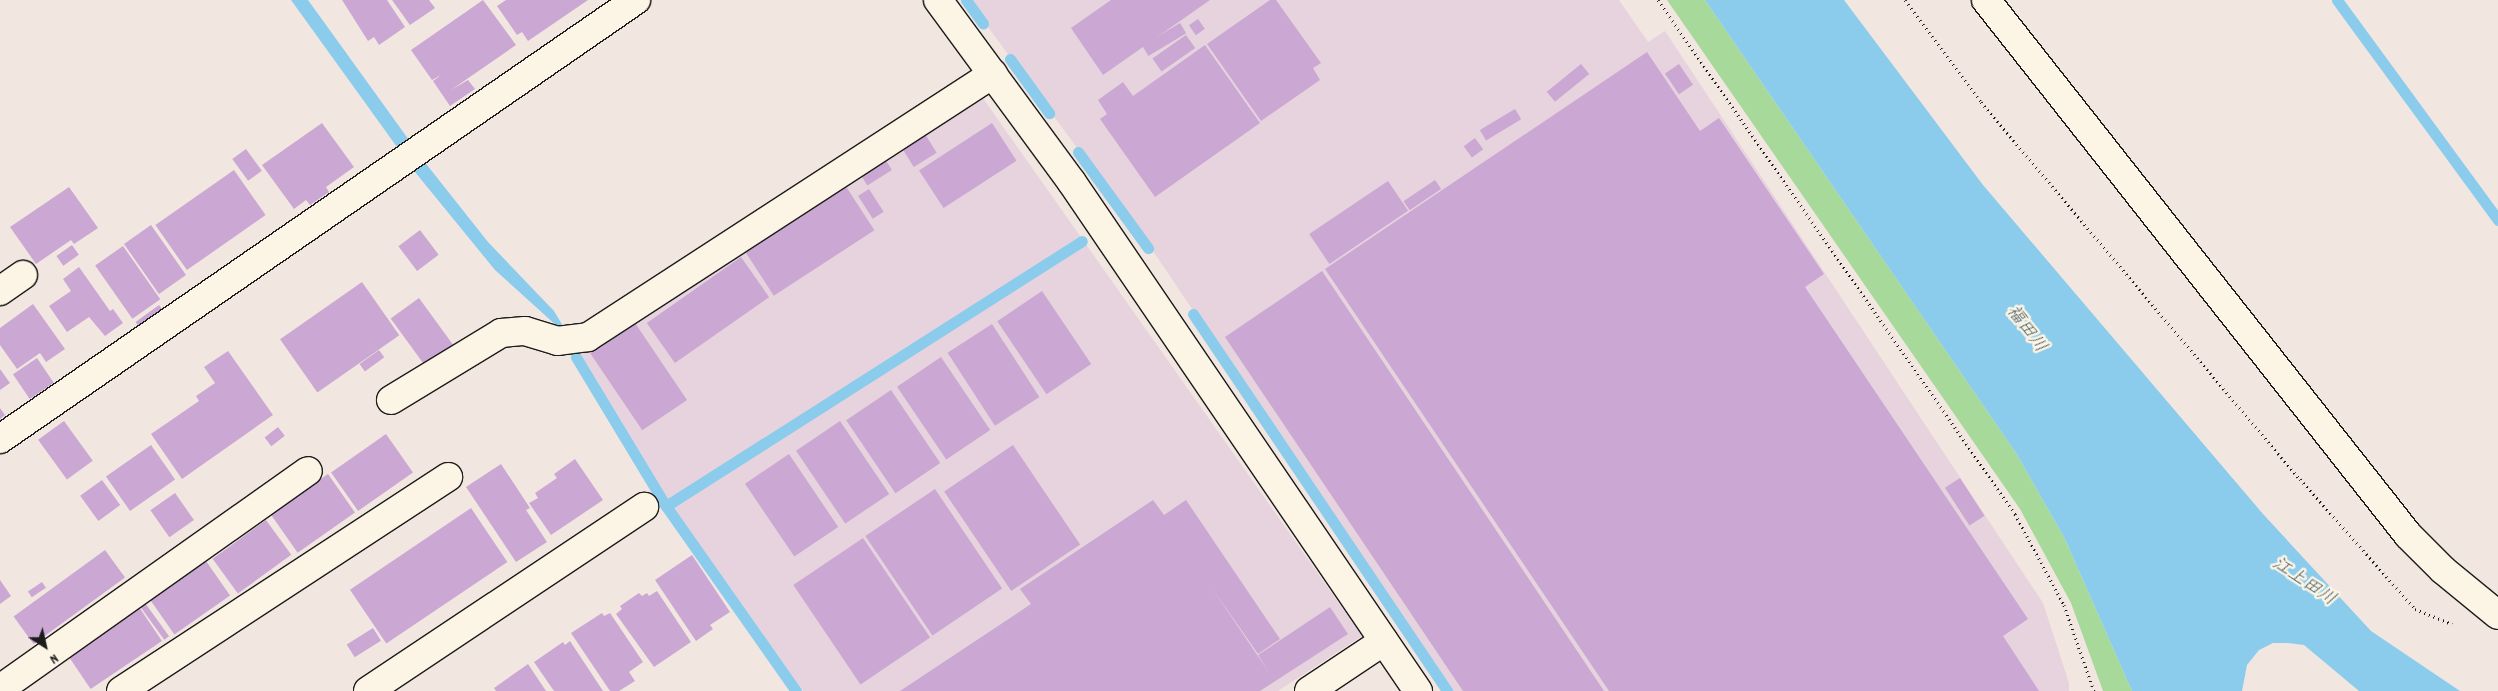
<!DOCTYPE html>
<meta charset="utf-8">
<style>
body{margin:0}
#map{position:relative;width:2498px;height:691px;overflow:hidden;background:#f2e6e1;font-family:Dekko,"Klee One",sans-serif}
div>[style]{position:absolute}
.built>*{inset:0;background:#e6d3dd}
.green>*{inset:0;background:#a7d99a}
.water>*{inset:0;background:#8bccec}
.stream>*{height:11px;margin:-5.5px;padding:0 5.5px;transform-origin:5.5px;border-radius:5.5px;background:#8bccec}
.building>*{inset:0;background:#caa8d3;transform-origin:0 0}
.path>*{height:3px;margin-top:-1.5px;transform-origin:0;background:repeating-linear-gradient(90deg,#1c1c1c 0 1px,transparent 0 5px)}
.roads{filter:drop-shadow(1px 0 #1c1c1c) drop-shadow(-1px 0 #1c1c1c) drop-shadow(0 1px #1c1c1c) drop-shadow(0 -1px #1c1c1c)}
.minor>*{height:28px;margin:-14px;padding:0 14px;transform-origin:14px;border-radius:14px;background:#fcf5e5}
span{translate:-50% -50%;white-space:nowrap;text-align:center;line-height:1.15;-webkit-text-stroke:5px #fcf5e5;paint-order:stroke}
.water-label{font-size:18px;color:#435a65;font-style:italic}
.north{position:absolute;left:20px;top:621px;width:50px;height:50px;-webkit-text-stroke:4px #fcf5e5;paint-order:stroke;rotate:145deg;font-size:14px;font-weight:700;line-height:20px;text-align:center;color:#1c1c1c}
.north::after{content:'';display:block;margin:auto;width:18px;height:22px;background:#1c1c1c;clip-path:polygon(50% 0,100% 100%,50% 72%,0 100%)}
</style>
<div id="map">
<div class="built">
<i style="clip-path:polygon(968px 0,1619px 0,1648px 42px,1665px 31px,2043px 603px,2069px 683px,2069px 691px,1449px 691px,1151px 248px)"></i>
<i style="clip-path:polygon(980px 94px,1362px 636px,1278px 691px,803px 691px,673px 507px,581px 354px)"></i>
</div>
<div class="green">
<i style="clip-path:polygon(1667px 0,1705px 0,2016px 453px,2064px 537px,2132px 691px,2103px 691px,2071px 603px,2020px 509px)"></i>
</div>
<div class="water">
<i style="clip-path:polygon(291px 0,308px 0,427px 165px,488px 242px,554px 311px,563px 326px,558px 327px,495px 270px,415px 172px)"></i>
<i style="clip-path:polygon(1705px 0,1844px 0,1983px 185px,2263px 514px,2371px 631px,2460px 691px,2359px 691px,2304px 645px,2288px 643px,2273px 643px,2259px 650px,2247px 665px,2242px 691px,2132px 691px,2064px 537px,2016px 453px)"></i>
</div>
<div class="stream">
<i style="left:966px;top:0;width:29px;rotate:54deg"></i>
<i style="left:2337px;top:0;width:273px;rotate:53.8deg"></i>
<i style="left:1010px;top:59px;width:67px;rotate:54.2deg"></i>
<i style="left:1078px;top:152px;width:119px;rotate:53.9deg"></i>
<i style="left:1193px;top:314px;width:455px;rotate:56deg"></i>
<i style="left:576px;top:357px;width:174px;rotate:58.9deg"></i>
<i style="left:666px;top:506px;width:493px;rotate:-32.5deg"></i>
<i style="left:666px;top:506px;width:226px;rotate:54.9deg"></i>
</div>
<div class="building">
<i style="clip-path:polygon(342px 0,387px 0,405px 27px,379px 45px,374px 37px,368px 41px)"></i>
<i style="clip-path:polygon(392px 0,429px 0,435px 8px,410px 25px)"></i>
<i style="clip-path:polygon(483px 0,516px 45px,451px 90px,468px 80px,475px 89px,450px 106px,433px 81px,441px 75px,432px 80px,411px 50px)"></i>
<i style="clip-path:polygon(506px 0,588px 0,528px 41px,522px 32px,517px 35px,497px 6px)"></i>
<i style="clip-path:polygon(1111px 0,1210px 0,1103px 75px,1071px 28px)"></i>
<i style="clip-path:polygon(1270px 0,1276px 0,1321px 63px,1313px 68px,1320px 80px,1261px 121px,1207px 44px)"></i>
<i style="left:1198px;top:19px;width:12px;height:11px;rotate:55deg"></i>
<i style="left:1180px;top:23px;width:12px;height:44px;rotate:59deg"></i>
<i style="left:1186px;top:35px;width:16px;height:41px;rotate:55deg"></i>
<i style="clip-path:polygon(1205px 45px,1260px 123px,1155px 197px,1100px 119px,1107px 114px,1098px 100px,1123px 82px,1133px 96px)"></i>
<i style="clip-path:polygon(1647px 52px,1700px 131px,1719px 118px,1824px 274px,1805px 287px,2028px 619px,2003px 636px,2039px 691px,1609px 691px,1325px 269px)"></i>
<i style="left:1581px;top:64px;width:13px;height:44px;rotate:51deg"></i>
<i style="left:1679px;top:64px;width:25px;height:17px;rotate:56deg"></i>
<i style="left:1515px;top:109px;width:12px;height:41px;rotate:59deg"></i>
<i style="clip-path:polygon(322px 123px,354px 167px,326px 187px,329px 192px,310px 205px,306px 200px,294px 209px,262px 165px)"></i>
<i style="left:992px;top:123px;width:45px;height:87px;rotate:57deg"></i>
<i style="left:925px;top:134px;width:22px;height:27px;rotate:58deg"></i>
<i style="left:1475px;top:138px;width:14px;height:14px;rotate:54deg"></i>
<i style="left:246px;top:149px;width:27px;height:17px;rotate:54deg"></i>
<i style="left:885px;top:159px;width:13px;height:29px;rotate:58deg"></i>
<i style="left:234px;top:170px;width:55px;height:96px;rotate:55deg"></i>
<i style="left:1435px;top:180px;width:11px;height:38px;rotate:56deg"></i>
<i style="left:1388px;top:181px;width:36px;height:95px;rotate:56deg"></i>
<i style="left:845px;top:185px;width:54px;height:120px;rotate:57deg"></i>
<i style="clip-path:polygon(69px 187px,98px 228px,74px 244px,71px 240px,36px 264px,10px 227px)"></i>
<i style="left:869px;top:189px;width:27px;height:13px;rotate:57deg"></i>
<i style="left:151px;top:225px;width:61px;height:33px;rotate:55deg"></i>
<i style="left:420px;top:230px;width:31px;height:27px;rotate:53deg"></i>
<i style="left:72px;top:245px;width:12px;height:19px;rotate:55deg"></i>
<i style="left:123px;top:246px;width:65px;height:34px;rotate:55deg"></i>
<i style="left:741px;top:257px;width:49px;height:115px;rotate:55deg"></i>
<i style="clip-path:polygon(79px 267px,110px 311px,113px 309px,123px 323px,105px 336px,89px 317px,67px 332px,49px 306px,71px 291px,63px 279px)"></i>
<i style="clip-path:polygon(1322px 271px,1604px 691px,1463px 691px,1225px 337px)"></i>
<i style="left:362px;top:282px;width:65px;height:100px;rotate:55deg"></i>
<i style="left:1042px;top:291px;width:88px;height:54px;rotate:56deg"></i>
<i style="left:419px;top:298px;width:60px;height:35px;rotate:54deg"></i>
<i style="clip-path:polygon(33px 304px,65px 349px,46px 362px,40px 353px,17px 369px,0 345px,0 328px)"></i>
<i style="left:159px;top:305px;width:9px;height:29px;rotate:54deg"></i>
<i style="left:635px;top:323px;width:93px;height:54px;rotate:56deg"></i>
<i style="left:992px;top:324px;width:87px;height:53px;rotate:57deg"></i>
<i style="left:379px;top:350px;width:9px;height:24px;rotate:54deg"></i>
<i style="clip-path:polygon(228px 351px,273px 415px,182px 479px,151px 434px,199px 401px,196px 396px,215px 383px,204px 367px)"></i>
<i style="left:941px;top:357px;width:88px;height:53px;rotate:56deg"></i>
<i style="left:37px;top:358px;width:30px;height:29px;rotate:56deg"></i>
<i style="clip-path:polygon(0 369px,10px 383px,0 390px)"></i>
<i style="left:891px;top:390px;width:88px;height:54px;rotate:56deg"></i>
<i style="clip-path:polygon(0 408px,5px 415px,0 419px)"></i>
<i style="left:64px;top:421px;width:49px;height:32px;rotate:54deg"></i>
<i style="left:840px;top:421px;width:88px;height:53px;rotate:56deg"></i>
<i style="left:278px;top:427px;width:11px;height:17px;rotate:52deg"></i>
<i style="left:386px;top:434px;width:47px;height:67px;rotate:55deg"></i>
<i style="left:151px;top:445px;width:42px;height:55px;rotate:55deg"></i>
<i style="left:1013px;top:445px;width:120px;height:83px;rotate:56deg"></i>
<i style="left:789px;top:454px;width:88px;height:53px;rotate:56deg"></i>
<i style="clip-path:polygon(575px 459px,603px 500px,551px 535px,529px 503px,538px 498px,535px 493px,557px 478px,554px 474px)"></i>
<i style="clip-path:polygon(501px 464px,530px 508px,526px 510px,547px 542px,516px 562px,466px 487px)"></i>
<i style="left:328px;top:474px;width:47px;height:70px;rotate:55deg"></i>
<i style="left:1960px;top:478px;width:45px;height:18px;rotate:57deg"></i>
<i style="left:102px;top:480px;width:31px;height:27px;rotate:54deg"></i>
<i style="left:935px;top:489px;width:120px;height:84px;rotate:56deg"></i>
<i style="left:175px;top:493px;width:33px;height:30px;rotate:55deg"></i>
<i style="clip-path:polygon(1153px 500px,1164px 515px,1186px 500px,1280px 639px,1258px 654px,1210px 585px,1270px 674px,1258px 655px,1330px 607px,1348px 634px,1260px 691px,900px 691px,1031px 604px,1020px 589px)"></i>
<i style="left:471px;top:508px;width:65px;height:146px;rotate:56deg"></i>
<i style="left:266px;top:520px;width:43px;height:66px;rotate:54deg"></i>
<i style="left:863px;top:538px;width:120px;height:84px;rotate:56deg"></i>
<i style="left:105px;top:550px;width:34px;height:113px;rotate:54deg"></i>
<i style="clip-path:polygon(692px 555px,730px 612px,710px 625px,713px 629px,696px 641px,655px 580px)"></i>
<i style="left:206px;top:561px;width:42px;height:68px;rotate:55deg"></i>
<i style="clip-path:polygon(0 580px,11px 596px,0 604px)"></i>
<i style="left:42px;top:582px;width:7px;height:17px;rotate:56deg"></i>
<i style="clip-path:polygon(657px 591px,691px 642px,654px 667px,616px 614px,622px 609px,620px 606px,639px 593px,642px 596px,647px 593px,649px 596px)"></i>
<i style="left:145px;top:603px;width:41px;height:6px;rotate:54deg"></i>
<i style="left:139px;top:607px;width:41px;height:86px;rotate:56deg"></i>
<i style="clip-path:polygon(602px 613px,604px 616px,610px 613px,643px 662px,629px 672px,635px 681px,619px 691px,610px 691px,571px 633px)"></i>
<i style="left:373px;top:628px;width:15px;height:31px;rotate:58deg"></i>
<i style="clip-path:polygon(570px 641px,603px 691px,554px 691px,534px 662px,563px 642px,565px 645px)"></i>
<i style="clip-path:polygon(528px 664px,546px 691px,496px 691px,494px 688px)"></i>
</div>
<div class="path">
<i style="left:1658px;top:0;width:626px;rotate:55.22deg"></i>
<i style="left:2015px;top:514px;width:103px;rotate:61.7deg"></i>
<i style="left:2064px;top:605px;width:91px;rotate:70.8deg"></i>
<i style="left:1905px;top:0;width:127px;rotate:53.3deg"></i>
<i style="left:1981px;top:102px;width:494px;rotate:49.8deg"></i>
<i style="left:2300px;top:479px;width:174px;rotate:48.5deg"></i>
<i style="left:2415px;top:609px;width:40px;rotate:22deg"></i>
</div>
<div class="roads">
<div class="minor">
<i style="left:938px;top:0;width:225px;rotate:53.7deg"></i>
<i style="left:1071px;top:181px;width:617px;rotate:55.77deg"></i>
<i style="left:1986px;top:0;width:681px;rotate:51.73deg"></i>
<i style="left:2408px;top:535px;width:49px;rotate:45deg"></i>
<i style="left:2443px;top:570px;width:71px;rotate:39.3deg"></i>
<i style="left:0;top:291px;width:28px;rotate:-35deg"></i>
<i style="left:391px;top:400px;width:129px;rotate:-31.3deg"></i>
<i style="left:501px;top:333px;width:24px;rotate:-5deg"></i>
<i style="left:525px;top:331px;width:34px;rotate:17deg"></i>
<i style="left:557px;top:341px;width:31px;rotate:-7deg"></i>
<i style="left:588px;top:337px;width:483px;rotate:-33deg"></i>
<i style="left:0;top:439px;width:773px;rotate:-34.62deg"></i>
<i style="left:0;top:689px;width:377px;rotate:-35.3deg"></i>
<i style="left:121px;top:691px;width:391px;rotate:-33.2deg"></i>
<i style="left:368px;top:691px;width:332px;rotate:-33.7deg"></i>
<i style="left:1309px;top:691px;width:90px;rotate:-33.7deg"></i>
</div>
</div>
<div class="water-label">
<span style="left:2025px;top:330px;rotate:53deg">福田川</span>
<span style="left:2303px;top:583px;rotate:34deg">江上田川</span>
</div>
<div class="north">N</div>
</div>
